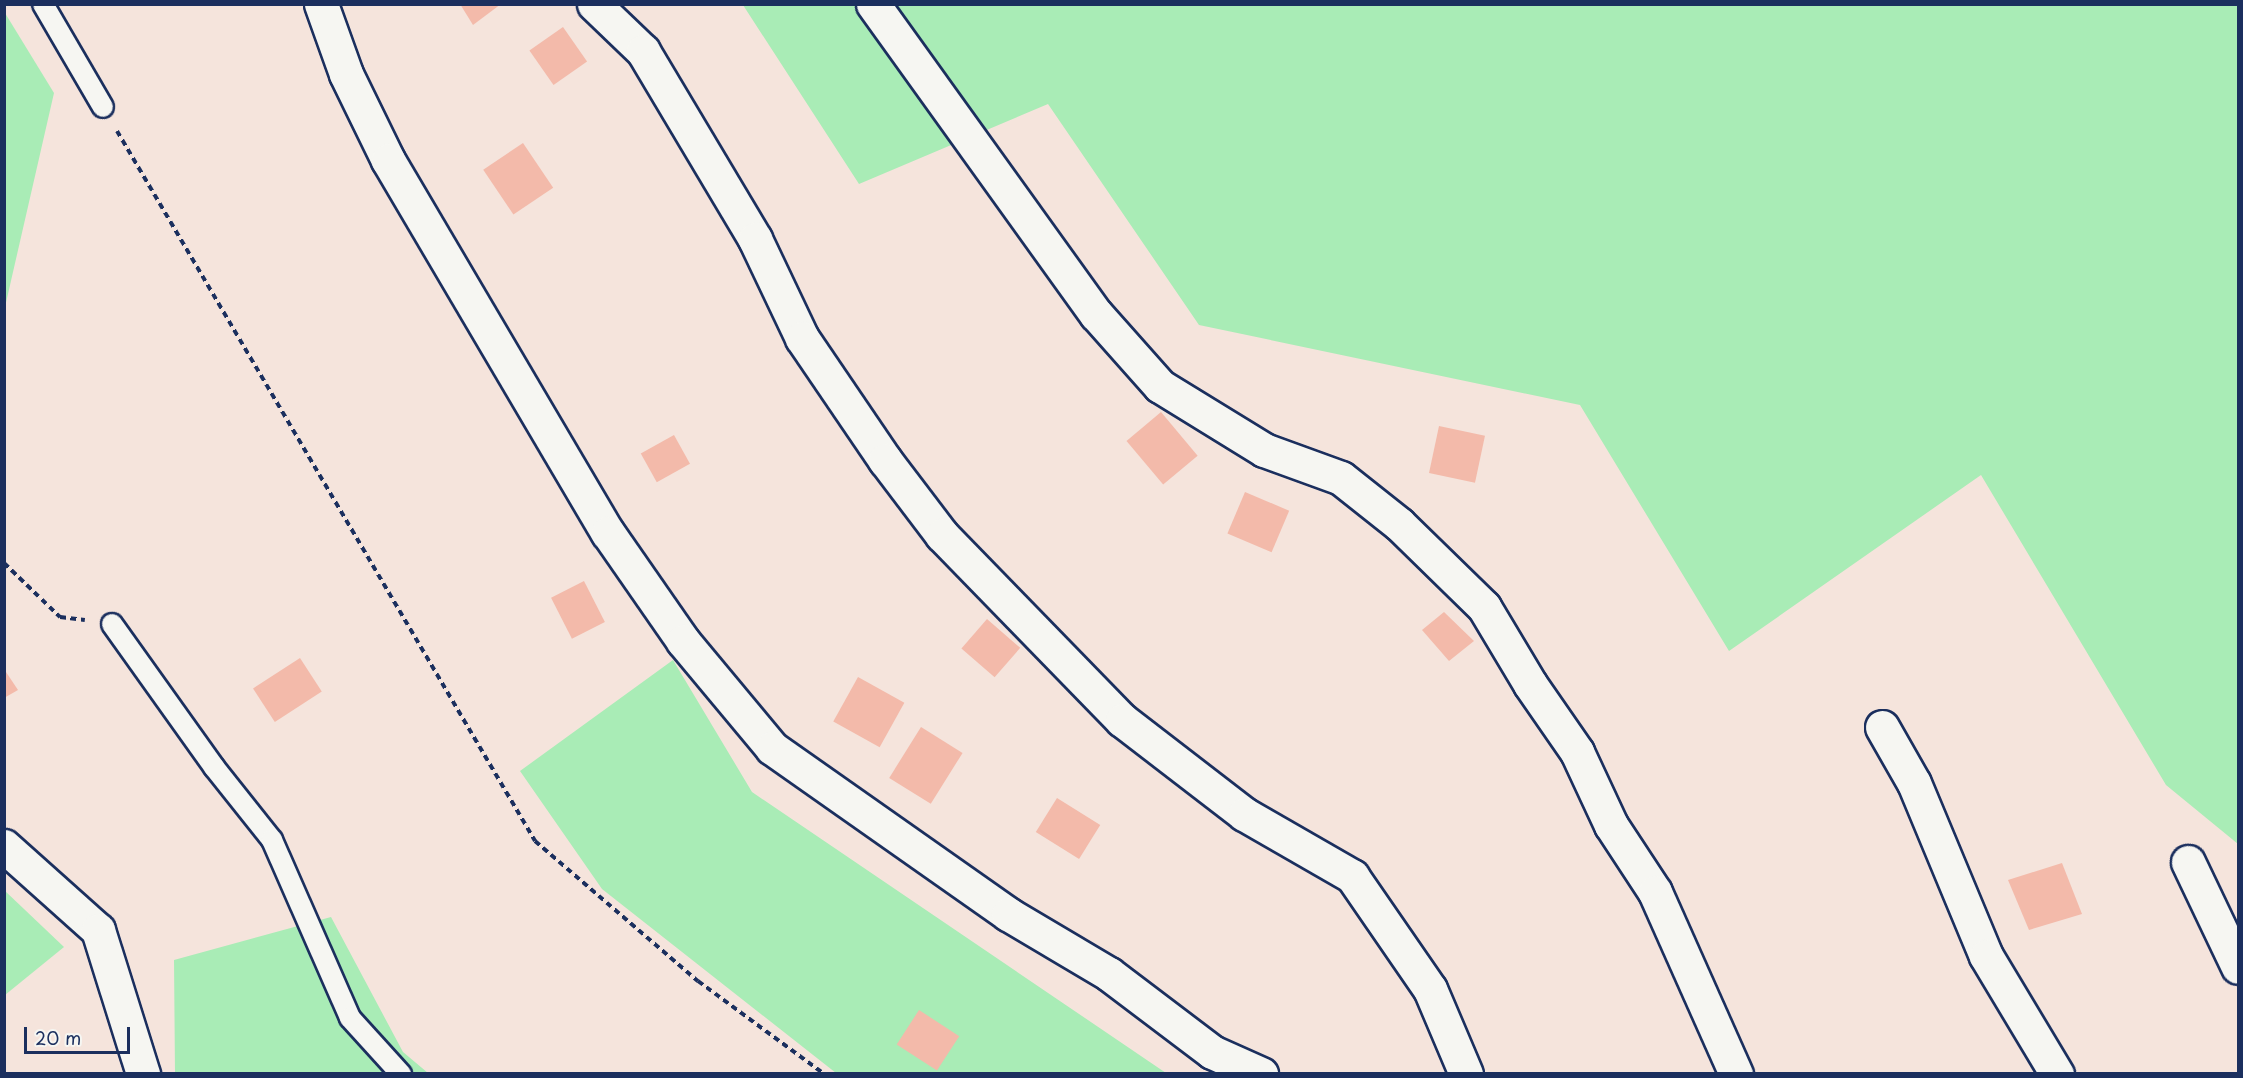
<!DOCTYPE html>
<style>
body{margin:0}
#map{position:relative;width:2243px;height:1078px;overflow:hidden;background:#f5e4dc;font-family:"Playpen Sans",sans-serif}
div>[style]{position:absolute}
.green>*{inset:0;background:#a9ecb6}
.building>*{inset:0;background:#f3baaa;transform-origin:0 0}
.path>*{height:4px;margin-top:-2px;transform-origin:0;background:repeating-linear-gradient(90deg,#1b2f5e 0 6px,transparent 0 10.5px)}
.roads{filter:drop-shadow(2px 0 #1b2f5e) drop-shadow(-2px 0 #1b2f5e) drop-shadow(0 2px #1b2f5e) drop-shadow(0 -2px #1b2f5e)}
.service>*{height:20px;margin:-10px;padding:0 10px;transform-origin:10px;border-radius:10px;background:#f6f6f2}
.minor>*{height:33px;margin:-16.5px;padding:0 16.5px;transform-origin:16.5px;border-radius:16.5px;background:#f6f6f2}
span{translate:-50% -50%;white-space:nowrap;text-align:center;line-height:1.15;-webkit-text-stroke:6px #f6f6f2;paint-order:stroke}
.frame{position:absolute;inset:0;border:6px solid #1b2f5e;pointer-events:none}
.scale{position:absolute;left:24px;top:1027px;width:106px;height:27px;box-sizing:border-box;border:3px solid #1b2f5e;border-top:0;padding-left:8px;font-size:18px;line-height:21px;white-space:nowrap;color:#1b2f5e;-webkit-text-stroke:4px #f6f6f2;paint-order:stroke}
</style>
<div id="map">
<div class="green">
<i style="clip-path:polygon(743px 5px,2238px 5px,2238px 844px,2166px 785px,1981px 475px,1729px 651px,1580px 405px,1199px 325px,1048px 104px,859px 184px)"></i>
<i style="clip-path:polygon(5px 13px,54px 93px,5px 307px)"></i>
<i style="clip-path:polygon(673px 660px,752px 792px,1166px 1073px,836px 1073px,602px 889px,520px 771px)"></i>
<i style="clip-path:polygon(4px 890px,64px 947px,5px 995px,4px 995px)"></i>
<i style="clip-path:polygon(331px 917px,403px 1052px,428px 1073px,175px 1073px,174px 960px)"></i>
</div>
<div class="building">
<i style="clip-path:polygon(460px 4px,501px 4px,473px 25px)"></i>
<i style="left:563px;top:27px;width:42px;height:41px;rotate:55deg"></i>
<i style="left:523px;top:143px;width:54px;height:48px;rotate:56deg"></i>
<i style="left:1161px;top:412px;width:57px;height:45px;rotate:50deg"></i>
<i style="left:1439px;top:426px;width:47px;height:48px;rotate:12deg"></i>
<i style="left:674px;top:435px;width:33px;height:38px;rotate:61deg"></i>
<i style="left:1245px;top:492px;width:48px;height:45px;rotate:23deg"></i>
<i style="left:584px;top:581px;width:46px;height:37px;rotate:63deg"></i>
<i style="clip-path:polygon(1444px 612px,1474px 641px,1449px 661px,1422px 630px)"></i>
<i style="left:987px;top:619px;width:44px;height:39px;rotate:41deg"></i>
<i style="left:300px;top:658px;width:40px;height:56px;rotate:57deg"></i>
<i style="clip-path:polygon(4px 669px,18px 690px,4px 698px)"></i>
<i style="left:858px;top:677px;width:53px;height:51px;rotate:29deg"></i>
<i style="left:921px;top:727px;width:49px;height:60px;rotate:32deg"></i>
<i style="left:1057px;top:798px;width:51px;height:40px;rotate:32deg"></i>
<i style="clip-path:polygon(2062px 863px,2082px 914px,2029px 930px,2008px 880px)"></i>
<i style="left:919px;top:1010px;width:48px;height:41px;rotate:33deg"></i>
</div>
<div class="path">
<i style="left:117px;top:131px;width:824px;rotate:59.51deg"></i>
<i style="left:535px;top:841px;width:215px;rotate:40.7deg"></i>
<i style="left:698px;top:981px;width:157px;rotate:36.4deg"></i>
<i style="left:4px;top:563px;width:78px;rotate:44deg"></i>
<i style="left:60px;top:617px;width:25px;rotate:7deg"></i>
</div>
<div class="roads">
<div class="service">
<i style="left:43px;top:4px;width:119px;rotate:59.8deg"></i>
<i style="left:112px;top:624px;width:176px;rotate:54.5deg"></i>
<i style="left:214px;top:767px;width:93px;rotate:51.5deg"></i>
<i style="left:272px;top:840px;width:194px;rotate:66.3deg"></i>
<i style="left:350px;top:1018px;width:76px;rotate:47.7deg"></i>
</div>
<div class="minor">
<i style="left:321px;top:4px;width:74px;rotate:70.3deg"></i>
<i style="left:346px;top:74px;width:96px;rotate:64deg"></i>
<i style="left:388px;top:160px;width:433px;rotate:59.5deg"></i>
<i style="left:608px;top:533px;width:131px;rotate:55.2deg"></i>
<i style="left:683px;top:641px;width:139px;rotate:50.2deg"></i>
<i style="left:772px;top:748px;width:289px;rotate:35.1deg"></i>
<i style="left:1008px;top:914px;width:117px;rotate:30.7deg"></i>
<i style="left:1109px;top:974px;width:129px;rotate:37.1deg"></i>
<i style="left:1212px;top:1052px;width:54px;rotate:24.2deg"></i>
<i style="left:594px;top:4px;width:68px;rotate:43.8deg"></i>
<i style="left:643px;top:51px;width:219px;rotate:59.2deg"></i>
<i style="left:755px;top:239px;width:110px;rotate:64.6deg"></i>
<i style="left:802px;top:338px;width:148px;rotate:55.8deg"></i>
<i style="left:885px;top:460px;width:94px;rotate:52.8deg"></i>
<i style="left:942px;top:535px;width:258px;rotate:45.8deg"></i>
<i style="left:1122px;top:720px;width:154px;rotate:37.6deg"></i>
<i style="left:1244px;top:814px;width:125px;rotate:29.9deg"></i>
<i style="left:1352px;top:876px;width:137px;rotate:55.4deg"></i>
<i style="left:1430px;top:989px;width:92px;rotate:67deg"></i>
<i style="left:873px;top:4px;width:382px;rotate:54.3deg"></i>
<i style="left:1096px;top:314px;width:96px;rotate:48.4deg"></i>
<i style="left:1160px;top:386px;width:122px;rotate:31.6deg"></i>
<i style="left:1264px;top:450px;width:82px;rotate:20deg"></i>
<i style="left:1341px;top:478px;width:74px;rotate:38.4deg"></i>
<i style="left:1399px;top:524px;width:119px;rotate:44.3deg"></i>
<i style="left:1484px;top:607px;width:90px;rotate:59.1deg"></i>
<i style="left:1530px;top:684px;width:83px;rotate:55.3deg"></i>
<i style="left:1577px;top:752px;width:81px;rotate:65deg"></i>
<i style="left:1611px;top:825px;width:80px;rotate:56.7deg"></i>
<i style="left:1655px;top:892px;width:199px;rotate:66deg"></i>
<i style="left:1882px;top:727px;width:64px;rotate:60.3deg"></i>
<i style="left:1914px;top:783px;width:187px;rotate:67.4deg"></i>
<i style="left:1986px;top:956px;width:138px;rotate:59deg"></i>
<i style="left:4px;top:846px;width:126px;rotate:41.8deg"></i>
<i style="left:98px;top:930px;width:151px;rotate:72.6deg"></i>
<i style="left:2188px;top:862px;width:116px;rotate:64.5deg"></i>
</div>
</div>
<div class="frame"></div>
<div class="scale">20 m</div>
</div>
